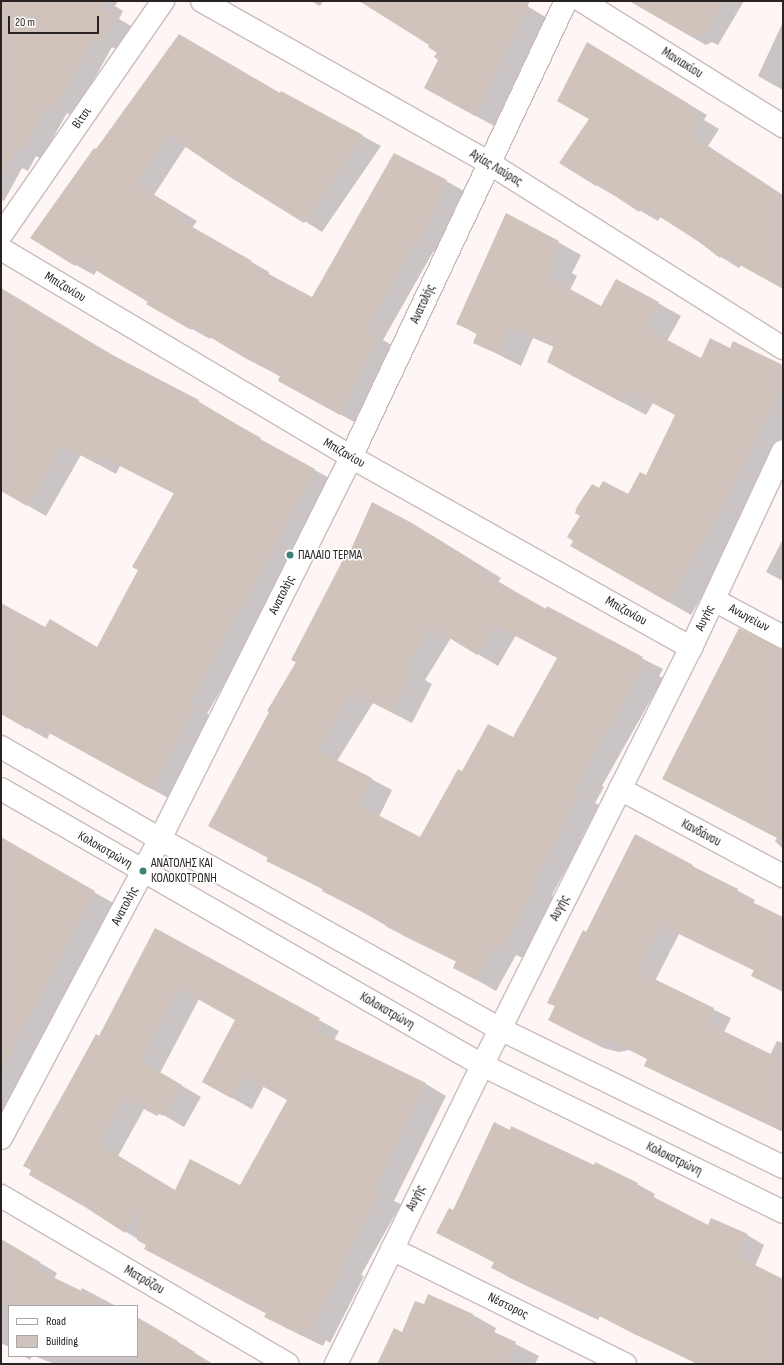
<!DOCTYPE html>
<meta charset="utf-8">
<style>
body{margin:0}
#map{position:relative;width:784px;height:1365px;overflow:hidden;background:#fef5f5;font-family:"Sofia Sans Condensed",sans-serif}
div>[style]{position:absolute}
.shadow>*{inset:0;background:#0003}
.building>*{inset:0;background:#d0c3bc}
.roads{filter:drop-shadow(1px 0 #cbbcbc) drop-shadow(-1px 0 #cbbcbc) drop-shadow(0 1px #cbbcbc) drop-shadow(0 -1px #cbbcbc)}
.minor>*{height:22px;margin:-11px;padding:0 11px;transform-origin:11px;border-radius:11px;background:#fff}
.tertiary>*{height:22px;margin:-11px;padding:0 11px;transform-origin:11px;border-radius:11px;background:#fff}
.dots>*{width:11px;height:11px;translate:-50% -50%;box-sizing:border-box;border:2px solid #fff;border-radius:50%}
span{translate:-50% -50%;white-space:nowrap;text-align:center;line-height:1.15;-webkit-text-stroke:3px #fff;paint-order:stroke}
.street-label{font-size:13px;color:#292323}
.poi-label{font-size:13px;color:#292323}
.left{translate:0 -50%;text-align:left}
.frame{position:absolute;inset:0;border:2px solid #292323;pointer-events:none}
.legend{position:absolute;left:8px;top:1305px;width:130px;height:52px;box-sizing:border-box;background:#fff;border:1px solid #a9a7a7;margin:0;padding:5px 7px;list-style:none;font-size:12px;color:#292323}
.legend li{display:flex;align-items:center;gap:8px;height:20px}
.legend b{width:20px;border:1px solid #a9a7a7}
.scale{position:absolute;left:8px;top:16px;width:91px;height:18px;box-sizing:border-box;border:2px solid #292323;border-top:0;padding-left:5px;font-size:12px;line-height:14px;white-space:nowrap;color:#292323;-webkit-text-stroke:3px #fff;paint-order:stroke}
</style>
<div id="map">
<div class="shadow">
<i style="clip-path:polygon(1px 1px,118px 1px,115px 6px,123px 11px,119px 19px,133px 27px,120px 51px,112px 47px,73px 117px,67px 113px,41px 159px,36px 156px,28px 171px,22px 168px,4px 201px,1px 200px)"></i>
<i style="clip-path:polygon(311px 1px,323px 1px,320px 6px)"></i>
<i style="clip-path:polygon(362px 1px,519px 1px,547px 18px,496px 127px,445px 99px,438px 53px,430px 44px)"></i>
<i style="clip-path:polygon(629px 1px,744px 1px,718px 45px,712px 42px,706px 45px)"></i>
<i style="clip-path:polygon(783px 22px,783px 90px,758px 76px)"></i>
<i style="clip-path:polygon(605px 54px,707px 115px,704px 120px,719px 129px,708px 146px,783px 195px,783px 288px,741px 265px,739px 268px,721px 257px,699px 241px,661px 216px,658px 221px,596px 185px,590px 118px)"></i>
<i style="clip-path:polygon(281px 92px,381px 146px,322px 232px,186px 146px,154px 195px,197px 221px,192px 228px,269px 272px,268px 275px,312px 298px,446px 181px,464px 191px,437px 254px,433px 252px,383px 340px,395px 347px,358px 424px,297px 391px,281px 377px,211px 337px,210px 339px,148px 304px,149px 302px,97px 270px,94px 275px,76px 265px,96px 150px,280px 94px)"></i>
<i style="clip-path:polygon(558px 242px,581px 255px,572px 273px,577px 276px,570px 290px,602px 308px,658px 303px,681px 316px,667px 341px,701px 360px,730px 349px,783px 366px,783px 444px,747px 519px,691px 615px,572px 546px,599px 490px,628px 496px,646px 477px,676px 415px,653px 403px,646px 415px,571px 375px,554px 347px,533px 338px,521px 366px,474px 342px,478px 335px,457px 323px)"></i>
<i style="clip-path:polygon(1px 295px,198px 401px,278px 450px,333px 480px,272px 598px,242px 648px,244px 649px,207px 714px,213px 717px,170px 799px,50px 733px,47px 739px,1px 713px,1px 605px,46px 628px,98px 648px,140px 570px,175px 494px,120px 466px,116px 474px,81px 455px,46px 516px,1px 490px)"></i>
<i style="clip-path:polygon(evenodd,433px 536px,501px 578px,498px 582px,546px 610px,663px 669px,659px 676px,663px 678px,602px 786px,604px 787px,595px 803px,599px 805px,581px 839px,582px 840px,552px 895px,556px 898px,523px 958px,516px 955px,496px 991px,454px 967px,457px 962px,406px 937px,324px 890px,268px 861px,297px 662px,350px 555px,433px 536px,516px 635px,558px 658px,513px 738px,463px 773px,420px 838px,379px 817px,392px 790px,337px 761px,373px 703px,412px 723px,432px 684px,425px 680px,451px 638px,498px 666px,516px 635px)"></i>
<i style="clip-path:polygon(783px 539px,783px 581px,766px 572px)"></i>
<i style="clip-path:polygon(783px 650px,783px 849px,775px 841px,777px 838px,664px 779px)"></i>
<i style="clip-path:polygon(1px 839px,113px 903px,1px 1114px)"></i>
<i style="clip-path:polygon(692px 866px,755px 900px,753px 903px,782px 917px,783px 914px,783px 992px,752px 976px,755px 971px,679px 934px,655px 981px,731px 1018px,724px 1032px,770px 1055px,777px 1041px,783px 1043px,783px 1132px,663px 1075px,646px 1065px,648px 1059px,629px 1050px,619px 1052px,603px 1048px,549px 1020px,587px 933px)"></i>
<i style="clip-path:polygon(evenodd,155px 930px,339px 1031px,334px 1040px,426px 1084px,446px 1096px,394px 1201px,401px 1204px,361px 1275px,364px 1276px,330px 1343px,326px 1340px,323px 1346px,286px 1328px,266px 1316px,267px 1314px,205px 1281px,91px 1210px,99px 1037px,155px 930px,199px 999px,236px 1020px,223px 1093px,252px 1109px,264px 1086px,289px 1100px,240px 1186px,175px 1191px,118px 1156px,144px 1109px,157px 1116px,160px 1113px,184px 1127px,201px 1097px,160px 1073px,199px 999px)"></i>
<i style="clip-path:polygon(594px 1166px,637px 1184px,655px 1194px,653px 1198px,708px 1227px,747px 1235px,764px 1245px,755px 1266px,783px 1280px,783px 1364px,697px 1364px,600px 1316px,598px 1320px,510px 1278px,493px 1268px,495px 1263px,438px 1233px,453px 1211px)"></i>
<i style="clip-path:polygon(1px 1240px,57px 1273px,54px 1279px,80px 1292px,82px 1288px,116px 1306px,9px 1306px,9px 1347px,1px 1343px)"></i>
<i style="clip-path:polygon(429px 1295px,473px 1315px,496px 1328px,494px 1333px,539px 1356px,535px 1364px,383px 1364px,402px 1333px,424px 1306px)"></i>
<i style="clip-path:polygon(137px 1318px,195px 1352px,194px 1353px,212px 1364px,55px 1364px,34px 1356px,137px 1356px)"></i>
<i style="clip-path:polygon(24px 1356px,32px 1356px,30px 1360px)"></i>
</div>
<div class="building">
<i style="clip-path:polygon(1px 1px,105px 1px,101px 9px,115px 16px,102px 42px,94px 38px,55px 107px,48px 104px,23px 150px,18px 147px,1px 179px)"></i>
<i style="clip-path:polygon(359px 1px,530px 1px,475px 116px,424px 88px,438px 60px,434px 57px,437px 53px,428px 47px,429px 45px)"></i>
<i style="clip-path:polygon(630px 1px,723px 1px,702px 37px,695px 33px,690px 36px)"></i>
<i style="clip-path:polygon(179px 34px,280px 93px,281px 91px,363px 135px,304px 223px,230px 177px,168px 135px,136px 184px,179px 210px,175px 217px,252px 261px,250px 264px,312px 297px,394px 153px,447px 180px,419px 244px,415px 242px,366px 330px,377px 336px,340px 415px,278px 381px,280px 376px,245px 358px,193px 327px,191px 330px,146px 304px,148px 302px,79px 260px,75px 266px,30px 238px,94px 148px,96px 149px)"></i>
<i style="clip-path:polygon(587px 42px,689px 104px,687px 108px,701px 118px,690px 135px,739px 168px,740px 167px,783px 198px,783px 289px,722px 255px,720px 258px,699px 242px,643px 206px,639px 212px,597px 184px,596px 186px,559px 163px,589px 119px,557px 101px)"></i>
<i style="clip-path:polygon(506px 213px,559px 241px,550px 260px,554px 262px,548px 277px,601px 306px,616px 279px,659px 302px,645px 328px,701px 358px,710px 338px,730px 348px,733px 341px,783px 365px,783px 384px,724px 505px,668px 602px,570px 546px,573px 541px,567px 537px,580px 516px,575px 513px,577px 507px,592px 484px,599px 488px,603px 481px,628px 494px,640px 472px,646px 475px,675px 415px,630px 391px,623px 403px,547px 362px,554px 345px,510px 326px,498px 354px,473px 343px,477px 333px,456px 324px)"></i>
<i style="clip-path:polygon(1px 288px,114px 356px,199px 400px,198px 402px,261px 438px,260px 439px,315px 469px,253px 587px,224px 636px,225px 637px,189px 703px,195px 706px,151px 789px,31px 723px,27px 729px,1px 714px,1px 603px,45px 627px,50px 619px,97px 647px,138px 570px,132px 567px,174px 493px,101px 456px,97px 464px,62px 445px,27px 506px,1px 491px)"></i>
<i style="clip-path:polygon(evenodd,372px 502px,412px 523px,481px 566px,478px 570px,546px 609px,547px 606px,643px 657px,639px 663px,644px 666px,582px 774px,584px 774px,575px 790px,579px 792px,561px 827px,563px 828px,532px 883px,536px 885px,502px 948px,495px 944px,476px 980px,453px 968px,456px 961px,385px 926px,386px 924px,322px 891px,323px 889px,266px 861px,268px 858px,208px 826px,269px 712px,267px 711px,296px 662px,291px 660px,347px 552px,349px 554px,372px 502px,495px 625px,557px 658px,513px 737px,488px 724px,462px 771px,458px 769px,420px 837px,359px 805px,372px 778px,317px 750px,352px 692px,391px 712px,412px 671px,405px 668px,430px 626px,477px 655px,495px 625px)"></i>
<i style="clip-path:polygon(739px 628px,783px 649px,783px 840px,662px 779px)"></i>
<i style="clip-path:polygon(635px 834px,693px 865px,692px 866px,738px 889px,736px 894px,783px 917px,783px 991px,751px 976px,754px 970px,661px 925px,638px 971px,714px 1008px,707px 1023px,783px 1060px,783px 1131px,644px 1066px,647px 1059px,611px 1040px,601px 1042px,585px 1039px,548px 1020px,555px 1006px,547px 1003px,583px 930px,586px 932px)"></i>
<i style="clip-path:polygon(1px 837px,95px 891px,1px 1069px)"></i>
<i style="clip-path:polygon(evenodd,155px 928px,320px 1018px,314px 1029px,426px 1083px,375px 1188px,381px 1192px,342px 1263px,345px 1264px,310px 1332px,306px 1330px,303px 1336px,264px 1317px,266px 1313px,144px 1249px,146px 1245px,137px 1240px,137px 1203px,125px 1233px,85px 1207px,29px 1175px,31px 1170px,23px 1166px,78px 1067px,96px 1034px,99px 1036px,155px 928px,178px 988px,235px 1020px,202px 1082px,231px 1098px,244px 1076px,287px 1100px,240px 1185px,190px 1159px,175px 1190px,99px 1144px,124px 1098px,137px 1106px,139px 1102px,163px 1116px,182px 1085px,141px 1061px,178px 988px)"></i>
<i style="clip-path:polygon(494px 1122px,510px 1130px,511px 1126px,594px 1165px,595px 1162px,638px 1183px,636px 1188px,708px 1225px,711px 1218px,748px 1234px,737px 1256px,783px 1279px,783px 1364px,699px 1364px,634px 1334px,582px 1307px,581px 1310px,491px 1268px,494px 1262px,436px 1233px,449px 1208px,453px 1210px)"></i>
<i style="clip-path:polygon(1px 1239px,40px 1262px,36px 1269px,113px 1306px,1px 1306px)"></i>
<i style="clip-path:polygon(428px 1294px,473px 1314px,470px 1321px,516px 1342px,506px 1364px,377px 1364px,394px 1328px,402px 1332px,415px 1301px,424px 1304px)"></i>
<i style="clip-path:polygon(137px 1317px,178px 1341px,177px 1342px,213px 1364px,137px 1364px)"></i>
</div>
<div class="roads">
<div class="minor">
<i style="left:202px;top:1px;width:330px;rotate:29.4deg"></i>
<i style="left:489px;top:163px;width:347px;rotate:32.2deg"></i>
<i style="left:582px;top:1px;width:237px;rotate:31.9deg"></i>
<i style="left:1px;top:235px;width:285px;rotate:-55.3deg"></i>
<i style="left:1px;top:249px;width:407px;rotate:30.7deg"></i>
<i style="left:351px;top:457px;width:390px;rotate:29.3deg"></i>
<i style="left:714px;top:600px;width:78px;rotate:28.2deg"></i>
<i style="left:620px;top:789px;width:185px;rotate:28.1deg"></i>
<i style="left:160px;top:839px;width:427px;rotate:-63.4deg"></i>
<i style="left:351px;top:457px;width:504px;rotate:-64.76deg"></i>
<i style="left:500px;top:1029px;width:426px;rotate:-63.4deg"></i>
<i style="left:691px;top:648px;width:217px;rotate:-65deg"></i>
<i style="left:1px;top:1196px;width:332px;rotate:30.4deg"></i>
<i style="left:392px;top:1249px;width:260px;rotate:26.3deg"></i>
</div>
<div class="tertiary">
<i style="left:1px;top:747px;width:184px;rotate:30.1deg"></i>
<i style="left:160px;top:839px;width:389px;rotate:29.2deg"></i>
<i style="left:500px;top:1029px;width:315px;rotate:26deg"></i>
<i style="left:1px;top:789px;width:555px;rotate:29.85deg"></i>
<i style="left:482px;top:1065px;width:335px;rotate:26deg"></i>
<i style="left:1px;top:1138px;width:339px;rotate:-62deg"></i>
<i style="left:336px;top:1364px;width:373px;rotate:-63.9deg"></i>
</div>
</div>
<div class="dots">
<i style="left:290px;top:555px;background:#3d8279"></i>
<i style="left:143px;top:871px;background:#3d8279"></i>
</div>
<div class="street-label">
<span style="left:682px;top:63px;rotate:32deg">Μανιακίου</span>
<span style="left:82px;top:118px;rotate:-55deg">Βίτσι</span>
<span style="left:496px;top:168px;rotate:31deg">Αγίας Λαύρας</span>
<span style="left:65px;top:287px;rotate:31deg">Μπιζανίου</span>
<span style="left:423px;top:304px;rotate:-65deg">Ανατολής</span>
<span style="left:344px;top:453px;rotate:30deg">Μπιζανίου</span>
<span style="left:282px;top:595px;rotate:-63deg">Ανατολής</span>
<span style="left:626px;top:611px;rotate:29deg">Μπιζανίου</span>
<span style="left:705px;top:618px;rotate:-65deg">Αυγής</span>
<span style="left:749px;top:618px;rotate:28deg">Ανωγείων</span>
<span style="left:701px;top:833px;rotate:28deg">Κανδάνου</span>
<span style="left:105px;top:850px;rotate:30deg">Κολοκοτρώνη</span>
<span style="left:125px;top:906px;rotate:-62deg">Ανατολής</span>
<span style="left:560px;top:908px;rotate:-63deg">Αυγής</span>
<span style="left:387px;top:1011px;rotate:30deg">Κολοκοτρώνη</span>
<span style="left:674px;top:1159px;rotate:26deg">Κολοκοτρώνη</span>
<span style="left:416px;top:1198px;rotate:-64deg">Αυγής</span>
<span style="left:144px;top:1280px;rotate:30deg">Ματρόζου</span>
<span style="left:508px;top:1306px;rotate:26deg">Νέστορος</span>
</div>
<div class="poi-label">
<span class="left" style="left:298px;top:555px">ΠΑΛΑΙΟ ΤΕΡΜΑ</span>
<span class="left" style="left:151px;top:871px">ΑΝΑΤΟΛΗΣ ΚΑΙ<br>ΚΟΛΟΚΟΤΡΩΝΗ</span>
</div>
<div class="frame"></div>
<ul class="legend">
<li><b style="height:5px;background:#fff"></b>Road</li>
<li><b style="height:11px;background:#d0c3bc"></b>Building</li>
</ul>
<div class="scale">20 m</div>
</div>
